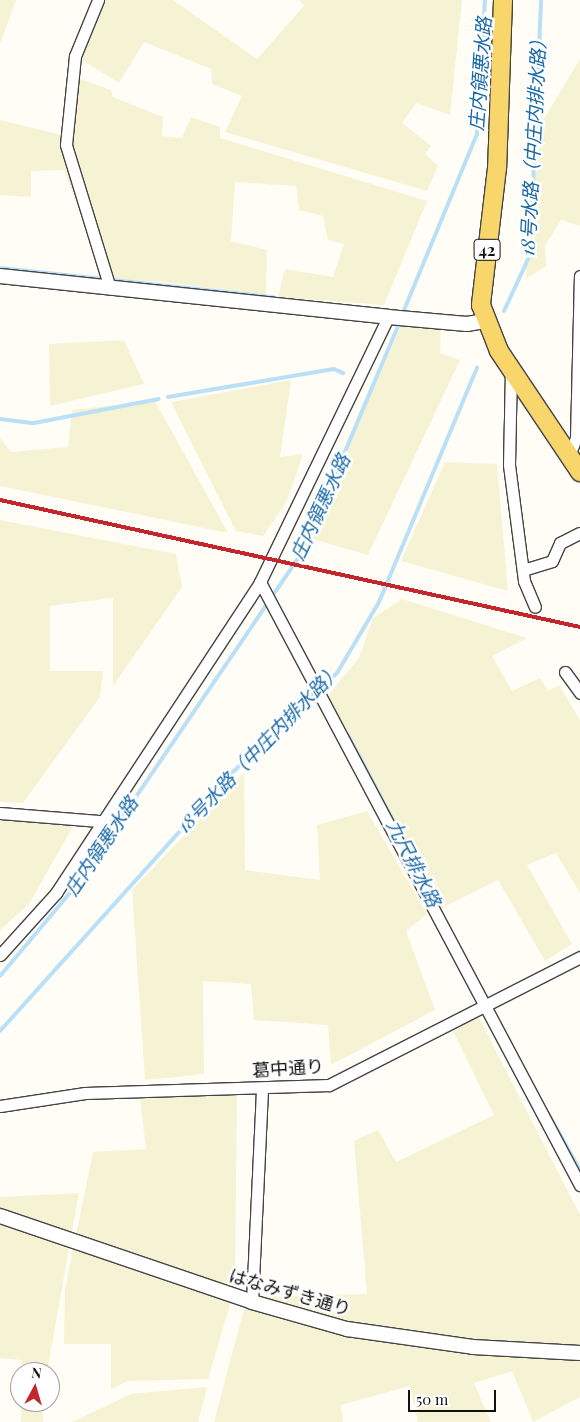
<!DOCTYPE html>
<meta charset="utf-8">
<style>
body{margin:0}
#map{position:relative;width:580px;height:1422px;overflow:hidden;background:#fffdf5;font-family:"Playfair Display","Noto Sans JP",serif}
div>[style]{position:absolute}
.farmland>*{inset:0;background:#f6f3d4;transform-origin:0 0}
.stream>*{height:4px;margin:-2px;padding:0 2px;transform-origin:2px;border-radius:2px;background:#b9e0f7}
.roads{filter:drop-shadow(1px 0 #444) drop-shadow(-1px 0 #444) drop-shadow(0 1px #444) drop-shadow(0 -1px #444)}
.minor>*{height:11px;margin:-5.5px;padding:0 5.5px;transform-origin:5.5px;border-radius:5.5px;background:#fff}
.tertiary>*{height:14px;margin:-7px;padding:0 7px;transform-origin:7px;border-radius:7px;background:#fff}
.primary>*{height:18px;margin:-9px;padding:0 9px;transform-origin:9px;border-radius:9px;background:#f9d66b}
.rail>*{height:4px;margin:-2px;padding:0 2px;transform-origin:2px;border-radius:2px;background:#c4262e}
span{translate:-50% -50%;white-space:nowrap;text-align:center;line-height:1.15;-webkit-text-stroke:5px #fff;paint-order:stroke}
.shield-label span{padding:1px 4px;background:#fff;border:1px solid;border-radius:4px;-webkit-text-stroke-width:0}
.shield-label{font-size:16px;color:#111;font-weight:700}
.street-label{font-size:18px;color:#111}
.water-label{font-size:19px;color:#1768a6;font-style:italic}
.north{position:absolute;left:10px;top:1362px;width:50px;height:50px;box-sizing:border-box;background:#fff;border:1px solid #a0a0a0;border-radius:50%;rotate:6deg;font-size:14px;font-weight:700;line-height:20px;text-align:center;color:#111}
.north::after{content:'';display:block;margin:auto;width:18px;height:22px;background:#c4262e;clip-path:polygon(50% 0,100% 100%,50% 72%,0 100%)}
.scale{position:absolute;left:408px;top:1390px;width:88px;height:22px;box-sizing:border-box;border:2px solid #111;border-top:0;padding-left:6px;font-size:15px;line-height:18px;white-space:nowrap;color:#111;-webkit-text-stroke:4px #fff;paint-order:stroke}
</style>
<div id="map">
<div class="farmland">
<i style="clip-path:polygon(0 0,16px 0,0 45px)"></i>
<i style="clip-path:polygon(97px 0,173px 0,257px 59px,304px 6px,299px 0,462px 0,450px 115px,416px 103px,402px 123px,431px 146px,425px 154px,438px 166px,427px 191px,225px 132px,242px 96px,212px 84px,211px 69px,144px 42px,119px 83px,72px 54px)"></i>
<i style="clip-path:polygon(580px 59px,580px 226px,561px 220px,545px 246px,546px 266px,526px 279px,533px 137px)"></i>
<i style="clip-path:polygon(72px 76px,111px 90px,113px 97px,163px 117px,162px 136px,182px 138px,191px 117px,220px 127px,220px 138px,427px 201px,384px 305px,278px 297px,285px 269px,333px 277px,344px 244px,328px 240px,323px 216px,299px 210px,296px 186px,235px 182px,231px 241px,267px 250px,266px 295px,155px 281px,105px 281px,64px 170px,31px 171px,31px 197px,0 195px,0 120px,62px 135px)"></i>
<i style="clip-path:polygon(403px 321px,441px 327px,440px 353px,460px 360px,368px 555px,309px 538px)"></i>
<i style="clip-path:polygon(124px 340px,144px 384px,50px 406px,49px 344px)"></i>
<i style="clip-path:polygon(291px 380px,280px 457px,303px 454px,286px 503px,263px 536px,236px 531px,171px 402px)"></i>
<i style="clip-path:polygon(155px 401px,228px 533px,0 486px,0 438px,11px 452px,68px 447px,72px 410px)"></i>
<i style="clip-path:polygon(445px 462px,497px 464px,508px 591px,401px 561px)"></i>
<i style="clip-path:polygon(0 520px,176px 554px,182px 587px,113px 686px,113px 598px,50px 606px,50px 671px,103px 671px,100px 697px,23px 803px,0 802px)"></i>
<i style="clip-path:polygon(402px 599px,527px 638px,492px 656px,512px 691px,540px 678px,548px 691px,559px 685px,580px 720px,580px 893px,556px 853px,527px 865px,572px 944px,545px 961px,498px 880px,438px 910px,325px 699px,359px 658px,373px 618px)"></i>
<i style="clip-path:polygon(244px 773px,245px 870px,320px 880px,317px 825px,367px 811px,427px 914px,406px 931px,435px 1010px,331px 1065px,328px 1025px,254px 1020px,251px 984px,203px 981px,204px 1074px,145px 1080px,132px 890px)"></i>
<i style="clip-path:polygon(0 816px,65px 820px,72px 828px,29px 904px,0 930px)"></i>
<i style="clip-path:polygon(478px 1016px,580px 1215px,580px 1397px,533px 1422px,512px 1371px,474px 1383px,491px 1422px,418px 1422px,410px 1386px,341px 1405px,343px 1422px,214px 1422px,247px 1297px,367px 1294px,354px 1141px,378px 1130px,396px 1162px,494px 1115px,450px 1025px)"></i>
<i style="clip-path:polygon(237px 1084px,235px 1288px,208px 1379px,128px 1381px,111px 1389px,111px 1344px,64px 1344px,65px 1289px,93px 1152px,146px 1149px,139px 1090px)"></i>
<i style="clip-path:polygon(79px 1193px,47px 1372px,21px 1372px,21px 1360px,0 1358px,0 1197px)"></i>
<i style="clip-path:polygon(207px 1387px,198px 1422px,72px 1422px,131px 1394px)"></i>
<i style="left:21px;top:1402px;width:22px;height:20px"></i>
</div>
<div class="stream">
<i style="left:0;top:268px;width:275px;rotate:6.1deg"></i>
<i style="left:504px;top:311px;width:62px;rotate:-65.1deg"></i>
<i style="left:530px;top:255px;width:255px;rotate:-87.5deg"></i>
<i style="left:402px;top:315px;width:196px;rotate:-67.5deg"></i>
<i style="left:477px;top:134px;width:134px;rotate:-86.6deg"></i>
<i style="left:168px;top:397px;width:168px;rotate:-9.6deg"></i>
<i style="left:334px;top:369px;width:10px;rotate:24deg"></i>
<i style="left:0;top:419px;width:34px;rotate:7deg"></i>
<i style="left:34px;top:423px;width:127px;rotate:-10.9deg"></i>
<i style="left:348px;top:735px;width:180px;rotate:62.2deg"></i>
<i style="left:0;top:976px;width:115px;rotate:-49.9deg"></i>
<i style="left:74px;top:888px;width:407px;rotate:-55.8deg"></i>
<i style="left:303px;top:551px;width:250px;rotate:-67.1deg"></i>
<i style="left:0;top:1031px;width:350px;rotate:-48deg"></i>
<i style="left:234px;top:771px;width:142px;rotate:-43.6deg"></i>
<i style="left:337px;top:673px;width:82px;rotate:-59.4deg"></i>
<i style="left:379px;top:602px;width:254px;rotate:-67.3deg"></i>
<i style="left:548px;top:1113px;width:65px;rotate:60.7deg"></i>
</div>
<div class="roads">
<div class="minor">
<i style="left:98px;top:0;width:61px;rotate:112.3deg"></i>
<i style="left:75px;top:56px;width:89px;rotate:95.8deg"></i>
<i style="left:66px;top:145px;width:150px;rotate:72.9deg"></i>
<i style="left:511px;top:369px;width:96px;rotate:91.2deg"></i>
<i style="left:509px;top:465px;width:117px;rotate:82.6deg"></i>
<i style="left:524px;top:581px;width:28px;rotate:67deg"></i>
<i style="left:569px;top:456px;width:19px;rotate:-69deg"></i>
<i style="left:576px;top:438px;width:162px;rotate:-88.6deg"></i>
<i style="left:523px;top:570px;width:30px;rotate:-17deg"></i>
<i style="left:552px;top:561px;width:20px;rotate:-66deg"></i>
<i style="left:560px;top:543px;width:22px;rotate:-27deg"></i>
<i style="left:260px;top:582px;width:683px;rotate:62.05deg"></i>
<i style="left:565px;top:672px;width:26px;rotate:54deg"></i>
<i style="left:0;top:813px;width:99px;rotate:4.6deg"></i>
<i style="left:0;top:955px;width:84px;rotate:-47.9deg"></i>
<i style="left:56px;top:893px;width:372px;rotate:-56.7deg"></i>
<i style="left:260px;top:582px;width:294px;rotate:-64.2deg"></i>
<i style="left:0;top:1106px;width:86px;rotate:-8.7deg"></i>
<i style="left:85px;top:1093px;width:244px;rotate:-1.9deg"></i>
<i style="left:329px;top:1085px;width:282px;rotate:-27deg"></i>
<i style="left:252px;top:1302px;width:214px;rotate:-87.3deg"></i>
</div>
<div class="tertiary">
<i style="left:0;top:276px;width:390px;rotate:6deg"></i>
<i style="left:388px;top:317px;width:79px;rotate:5.1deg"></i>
<i style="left:467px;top:324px;width:17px;rotate:-10deg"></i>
<i style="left:0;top:1216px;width:266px;rotate:18.8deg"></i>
<i style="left:252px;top:1302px;width:99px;rotate:15.9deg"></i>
<i style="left:347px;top:1329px;width:127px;rotate:8.1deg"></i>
<i style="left:473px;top:1347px;width:107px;rotate:3.2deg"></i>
</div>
<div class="primary">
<i style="left:503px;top:0;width:168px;rotate:92deg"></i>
<i style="left:497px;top:168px;width:138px;rotate:96.7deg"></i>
<i style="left:481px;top:305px;width:49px;rotate:68.6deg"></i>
<i style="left:499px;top:351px;width:146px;rotate:56.2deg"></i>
</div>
</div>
<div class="rail">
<i style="left:0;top:500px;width:594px;rotate:12.35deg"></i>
</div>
<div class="shield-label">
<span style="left:487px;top:250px">42</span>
</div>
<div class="street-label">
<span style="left:288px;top:1068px;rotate:-4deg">葛中通り</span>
<span style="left:290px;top:1292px;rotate:16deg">はなみずき通り</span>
</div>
<div class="water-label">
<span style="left:480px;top:74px;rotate:-86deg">庄内領悪水路</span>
<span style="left:533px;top:143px;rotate:-87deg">18号水路（中庄内排水路）</span>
<span style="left:320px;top:507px;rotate:-65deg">庄内領悪水路</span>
<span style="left:259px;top:748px;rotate:-46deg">18号水路（中庄内排水路）</span>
<span style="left:101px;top:846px;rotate:-56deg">庄内領悪水路</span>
<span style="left:414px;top:863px;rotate:63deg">九尺排水路</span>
</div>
<div class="north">N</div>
<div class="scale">50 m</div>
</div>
